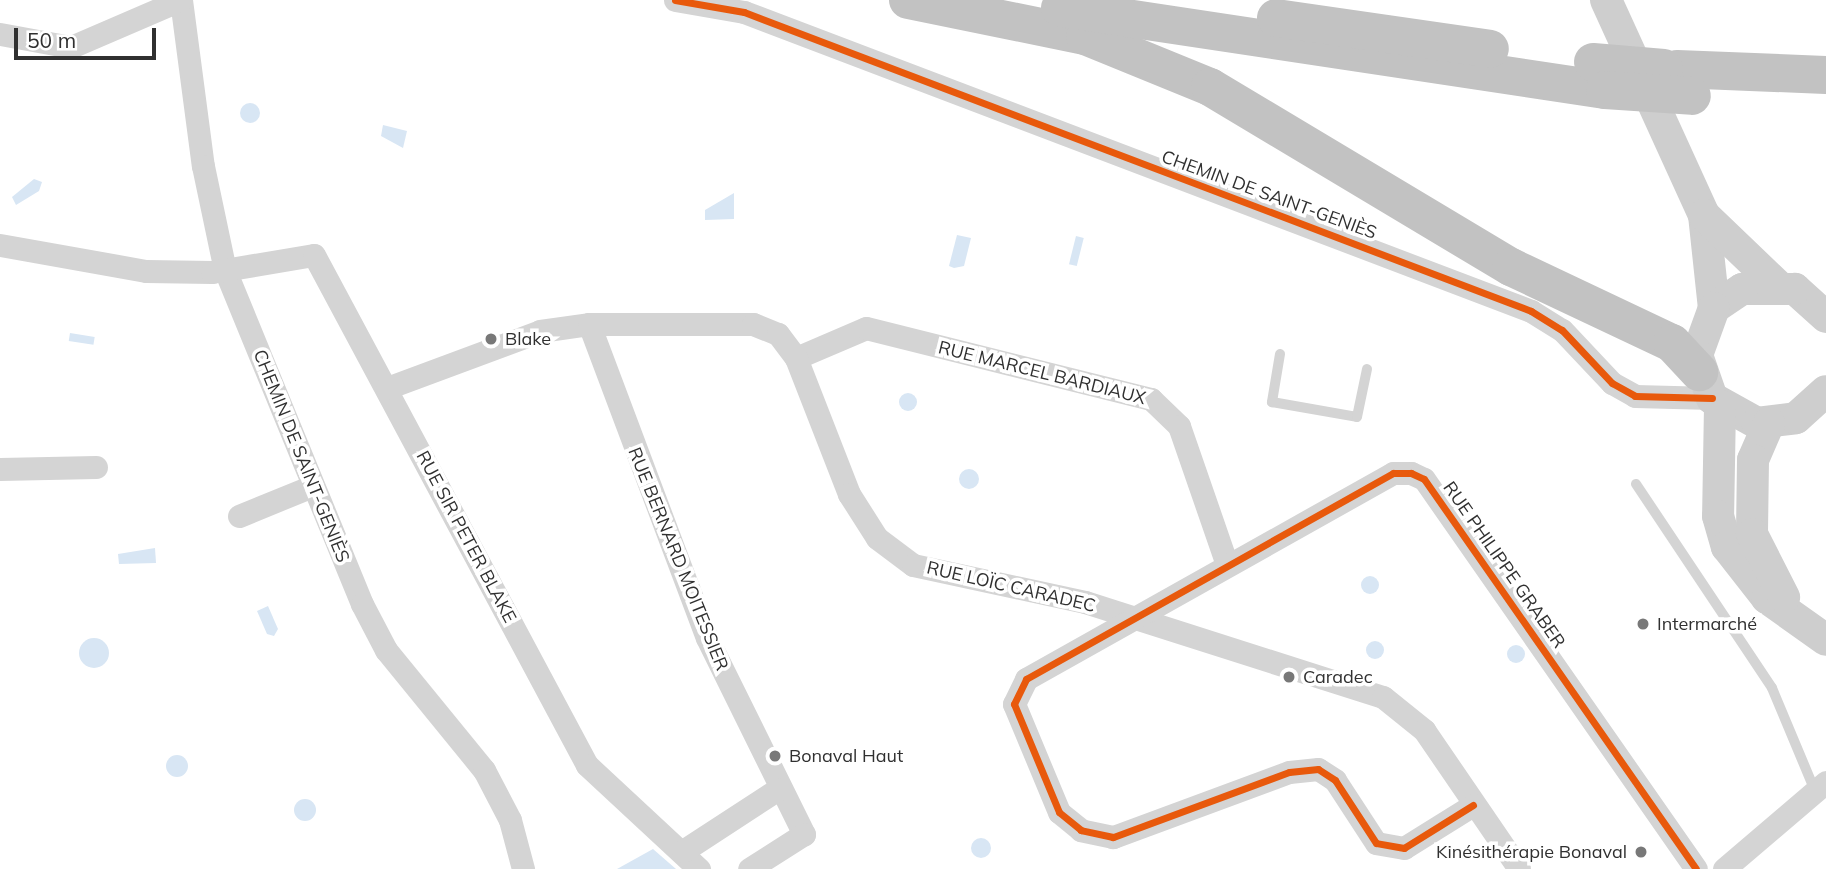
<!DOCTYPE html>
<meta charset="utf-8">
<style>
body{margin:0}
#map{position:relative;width:1826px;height:869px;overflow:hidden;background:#fff;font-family:Mulish,sans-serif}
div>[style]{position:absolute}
.water>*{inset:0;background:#d8e6f4;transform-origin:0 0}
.round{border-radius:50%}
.lane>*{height:10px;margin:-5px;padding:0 5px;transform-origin:5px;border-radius:5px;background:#d4d4d4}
.street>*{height:23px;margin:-11.5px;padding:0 11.5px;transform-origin:11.5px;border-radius:11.5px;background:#d4d4d4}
.secondary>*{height:32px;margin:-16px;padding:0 16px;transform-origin:16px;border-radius:16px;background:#cecece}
.highway>*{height:38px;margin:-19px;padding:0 19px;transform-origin:19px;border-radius:19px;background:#c2c2c2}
.highway-bridge>*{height:38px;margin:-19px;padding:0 19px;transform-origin:19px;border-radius:19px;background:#c2c2c2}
.cycleway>*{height:7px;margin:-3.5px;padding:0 3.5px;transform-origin:3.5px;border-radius:3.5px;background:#e8590c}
.dots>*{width:19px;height:19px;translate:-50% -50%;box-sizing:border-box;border:4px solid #fff;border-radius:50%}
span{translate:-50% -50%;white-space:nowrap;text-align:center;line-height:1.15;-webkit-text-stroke:7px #fff;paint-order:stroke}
.street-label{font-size:18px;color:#303030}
.poi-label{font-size:18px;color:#303030}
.left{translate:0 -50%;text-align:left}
.right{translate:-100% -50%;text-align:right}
.scale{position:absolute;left:14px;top:28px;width:142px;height:32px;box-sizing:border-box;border:4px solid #303030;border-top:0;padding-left:9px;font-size:21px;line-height:24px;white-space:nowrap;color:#303030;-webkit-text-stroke:5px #fff;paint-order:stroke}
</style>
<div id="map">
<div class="water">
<i class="round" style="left:240px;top:103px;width:20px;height:20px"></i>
<i style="clip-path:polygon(383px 125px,407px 131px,403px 148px,381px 136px)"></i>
<i style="clip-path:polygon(34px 179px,42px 182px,39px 191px,16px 205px,12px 197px)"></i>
<i style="clip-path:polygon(734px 193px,734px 219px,705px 220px,705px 210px)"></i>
<i style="clip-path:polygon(957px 235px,971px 238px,964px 266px,954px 268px,949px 266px)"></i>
<i style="left:1076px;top:236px;width:8px;height:29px;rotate:14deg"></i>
<i style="left:70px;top:333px;width:25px;height:8px;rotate:9deg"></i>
<i class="round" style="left:899px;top:393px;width:18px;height:18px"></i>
<i class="round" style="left:959px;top:469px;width:20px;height:20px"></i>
<i style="clip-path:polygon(155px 548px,156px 563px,119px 564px,118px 554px)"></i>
<i class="round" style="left:1361px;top:576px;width:18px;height:18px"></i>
<i style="clip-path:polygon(268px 606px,278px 629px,274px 636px,267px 634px,257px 611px)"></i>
<i class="round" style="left:79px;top:638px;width:30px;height:30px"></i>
<i class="round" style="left:1366px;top:641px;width:18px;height:18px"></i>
<i class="round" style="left:1507px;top:645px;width:18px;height:18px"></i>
<i class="round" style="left:166px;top:755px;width:22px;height:22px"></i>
<i class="round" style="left:294px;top:799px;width:22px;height:22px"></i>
<i class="round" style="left:971px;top:838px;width:20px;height:20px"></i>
<i style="clip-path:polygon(653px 849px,676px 869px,617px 869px)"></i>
</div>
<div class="lane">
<i style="left:1280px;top:354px;width:49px;rotate:99.5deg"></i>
<i style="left:1272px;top:402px;width:86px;rotate:10deg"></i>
<i style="left:1357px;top:417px;width:49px;rotate:-78.2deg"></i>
<i style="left:1636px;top:484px;width:245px;rotate:56.3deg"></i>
<i style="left:1772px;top:688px;width:112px;rotate:67.3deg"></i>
</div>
<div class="street">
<i style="left:181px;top:0;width:167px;rotate:82.5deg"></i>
<i style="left:203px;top:166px;width:106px;rotate:78.1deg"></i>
<i style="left:225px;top:270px;width:361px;rotate:67.7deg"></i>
<i style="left:362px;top:604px;width:52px;rotate:62.4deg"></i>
<i style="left:386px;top:650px;width:155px;rotate:50.8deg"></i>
<i style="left:484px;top:770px;width:56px;rotate:62.5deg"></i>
<i style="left:510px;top:820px;width:51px;rotate:75.1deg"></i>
<i style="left:675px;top:0;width:70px;rotate:9.9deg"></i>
<i style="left:744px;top:12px;width:842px;rotate:20.8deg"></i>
<i style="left:1531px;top:311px;width:36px;rotate:32deg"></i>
<i style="left:1562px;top:330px;width:73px;rotate:46.7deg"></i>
<i style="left:1612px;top:383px;width:26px;rotate:29deg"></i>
<i style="left:1635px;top:396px;width:77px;rotate:1.5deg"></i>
<i style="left:0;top:34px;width:72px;rotate:10.4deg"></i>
<i style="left:71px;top:47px;width:119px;rotate:-23.3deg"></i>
<i style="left:0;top:245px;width:148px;rotate:10.1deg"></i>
<i style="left:146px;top:271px;width:66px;rotate:0.9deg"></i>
<i style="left:212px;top:272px;width:103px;rotate:-9.5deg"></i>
<i style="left:314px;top:255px;width:578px;rotate:61.84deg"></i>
<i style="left:587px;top:765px;width:153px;rotate:42.9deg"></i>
<i style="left:589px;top:324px;width:335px;rotate:69.4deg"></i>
<i style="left:707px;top:638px;width:219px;rotate:63.7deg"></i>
<i style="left:804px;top:834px;width:65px;rotate:147.5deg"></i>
<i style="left:796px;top:358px;width:76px;rotate:-23.2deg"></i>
<i style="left:866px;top:328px;width:294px;rotate:14deg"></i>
<i style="left:1151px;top:399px;width:39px;rotate:44deg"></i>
<i style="left:1179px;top:426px;width:147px;rotate:70.9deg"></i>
<i style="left:387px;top:388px;width:163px;rotate:-20.4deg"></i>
<i style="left:540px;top:331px;width:49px;rotate:-8.1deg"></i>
<i style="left:589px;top:324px;width:164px"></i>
<i style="left:753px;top:324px;width:27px;rotate:22deg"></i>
<i style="left:778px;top:334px;width:30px;rotate:53deg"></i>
<i style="left:796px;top:358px;width:146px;rotate:68.7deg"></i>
<i style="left:849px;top:494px;width:52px;rotate:57.5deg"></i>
<i style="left:877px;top:538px;width:45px;rotate:36.9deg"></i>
<i style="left:913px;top:565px;width:176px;rotate:12.1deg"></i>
<i style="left:1085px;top:602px;width:313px;rotate:17.7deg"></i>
<i style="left:1383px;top:697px;width:53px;rotate:38.8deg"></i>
<i style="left:1424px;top:730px;width:168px;rotate:55.6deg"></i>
<i style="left:0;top:469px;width:96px;rotate:-1.2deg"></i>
<i style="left:239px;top:516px;width:79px;rotate:-22.3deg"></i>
<i style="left:1473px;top:805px;width:81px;rotate:148.1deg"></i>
<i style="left:1404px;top:848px;width:28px;rotate:-170deg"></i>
<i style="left:1376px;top:843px;width:75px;rotate:-123.1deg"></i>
<i style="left:1335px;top:780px;width:20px;rotate:-147deg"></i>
<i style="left:1318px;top:769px;width:29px;rotate:174deg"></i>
<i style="left:1289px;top:772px;width:188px;rotate:159.7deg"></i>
<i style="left:1113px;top:837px;width:33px;rotate:-168deg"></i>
<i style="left:1081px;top:830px;width:28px;rotate:-141deg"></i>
<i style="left:1059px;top:812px;width:117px;rotate:-112.6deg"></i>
<i style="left:1014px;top:704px;width:28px;rotate:-64deg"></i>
<i style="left:1026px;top:679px;width:421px;rotate:-29.3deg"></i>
<i style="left:1393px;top:473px;width:18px"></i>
<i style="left:1411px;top:473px;width:14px;rotate:25deg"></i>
<i style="left:1424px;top:479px;width:475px;rotate:55.1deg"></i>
<i style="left:683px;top:851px;width:113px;rotate:-33.1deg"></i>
<i style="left:1724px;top:869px;width:134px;rotate:-40.5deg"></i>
</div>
<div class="secondary">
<i style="left:1606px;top:0;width:236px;rotate:65.5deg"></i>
<i style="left:1704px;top:215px;width:94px;rotate:83.9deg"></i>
<i style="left:1704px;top:215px;width:101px;rotate:43.8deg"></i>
<i style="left:1826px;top:317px;width:42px;rotate:-137.9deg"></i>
<i style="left:1795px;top:289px;width:53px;rotate:180deg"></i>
<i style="left:1742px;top:289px;width:34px;rotate:146deg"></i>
<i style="left:1714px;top:308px;width:50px;rotate:109.9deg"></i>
<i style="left:1697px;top:355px;width:46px;rotate:70.8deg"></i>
<i style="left:1712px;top:398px;width:51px;rotate:29.1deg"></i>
<i style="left:1757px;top:423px;width:39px;rotate:-7deg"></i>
<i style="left:1796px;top:418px;width:40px;rotate:-42deg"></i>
<i style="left:1720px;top:406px;width:110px;rotate:91deg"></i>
<i style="left:1718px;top:516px;width:32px;rotate:74deg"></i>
<i style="left:1727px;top:547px;width:65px;rotate:51.9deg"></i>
<i style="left:1767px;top:598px;width:72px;rotate:35.4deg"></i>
<i style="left:1769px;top:423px;width:40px;rotate:113.4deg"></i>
<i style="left:1753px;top:460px;width:74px;rotate:90.8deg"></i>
<i style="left:1752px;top:534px;width:71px;rotate:63.1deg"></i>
</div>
<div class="highway">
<i style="left:908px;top:0;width:181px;rotate:11.5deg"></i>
<i style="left:1085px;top:36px;width:135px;rotate:22.2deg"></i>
<i style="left:1210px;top:87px;width:351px;rotate:30.9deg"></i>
<i style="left:1511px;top:267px;width:178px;rotate:25.3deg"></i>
<i style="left:1672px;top:343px;width:40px;rotate:47deg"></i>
<i style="left:1060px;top:8px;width:551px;rotate:8.56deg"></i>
<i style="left:1276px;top:18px;width:216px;rotate:8.2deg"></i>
<i style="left:1677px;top:69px;width:149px;rotate:2.3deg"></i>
</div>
<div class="highway-bridge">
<i style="left:1593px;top:62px;width:71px;rotate:4.8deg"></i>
<i style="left:1605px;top:90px;width:87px;rotate:3.9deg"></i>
</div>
<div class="cycleway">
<i style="left:675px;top:0;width:70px;rotate:9.9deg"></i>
<i style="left:744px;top:12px;width:842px;rotate:20.8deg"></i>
<i style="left:1531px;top:311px;width:36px;rotate:32deg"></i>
<i style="left:1562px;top:330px;width:73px;rotate:46.7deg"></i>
<i style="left:1612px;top:383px;width:26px;rotate:29deg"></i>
<i style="left:1635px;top:396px;width:77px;rotate:1.5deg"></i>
<i style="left:1473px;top:805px;width:81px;rotate:148.1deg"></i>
<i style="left:1404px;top:848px;width:28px;rotate:-170deg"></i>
<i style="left:1376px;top:843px;width:75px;rotate:-123.1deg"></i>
<i style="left:1335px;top:780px;width:20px;rotate:-147deg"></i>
<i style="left:1318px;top:769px;width:29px;rotate:174deg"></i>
<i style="left:1289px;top:772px;width:188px;rotate:159.7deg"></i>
<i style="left:1113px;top:837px;width:33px;rotate:-168deg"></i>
<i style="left:1081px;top:830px;width:28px;rotate:-141deg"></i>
<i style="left:1059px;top:812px;width:117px;rotate:-112.6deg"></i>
<i style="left:1014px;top:704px;width:28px;rotate:-64deg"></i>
<i style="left:1026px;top:679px;width:421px;rotate:-29.3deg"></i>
<i style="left:1393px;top:473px;width:18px"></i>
<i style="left:1411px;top:473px;width:14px;rotate:25deg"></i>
<i style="left:1424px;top:479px;width:475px;rotate:55.1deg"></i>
</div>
<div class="dots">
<i style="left:491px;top:339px;background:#787878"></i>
<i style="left:1643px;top:624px;background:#787878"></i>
<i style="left:1289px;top:677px;background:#787878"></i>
<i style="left:775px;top:756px;background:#787878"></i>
<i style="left:1641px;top:852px;background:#787878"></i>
</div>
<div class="street-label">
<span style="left:1269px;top:195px;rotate:20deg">CHEMIN DE SAINT-GENIÈS</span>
<span style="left:1042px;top:373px;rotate:14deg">RUE MARCEL BARDIAUX</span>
<span style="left:301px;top:456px;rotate:68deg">CHEMIN DE SAINT-GENIÈS</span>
<span style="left:466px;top:537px;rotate:62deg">RUE SIR PETER BLAKE</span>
<span style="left:678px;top:559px;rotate:68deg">RUE BERNARD MOITESSIER</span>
<span style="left:1504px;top:565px;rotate:55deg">RUE PHILIPPE GRABER</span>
<span style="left:1011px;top:587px;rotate:13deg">RUE LOÏC CARADEC</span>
</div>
<div class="poi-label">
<span class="left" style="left:505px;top:339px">Blake</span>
<span class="left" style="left:1657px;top:624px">Intermarché</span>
<span class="left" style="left:1303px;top:677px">Caradec</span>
<span class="left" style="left:789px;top:756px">Bonaval Haut</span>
<span class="right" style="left:1627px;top:852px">Kinésithérapie Bonaval</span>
</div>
<div class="scale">50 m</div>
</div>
